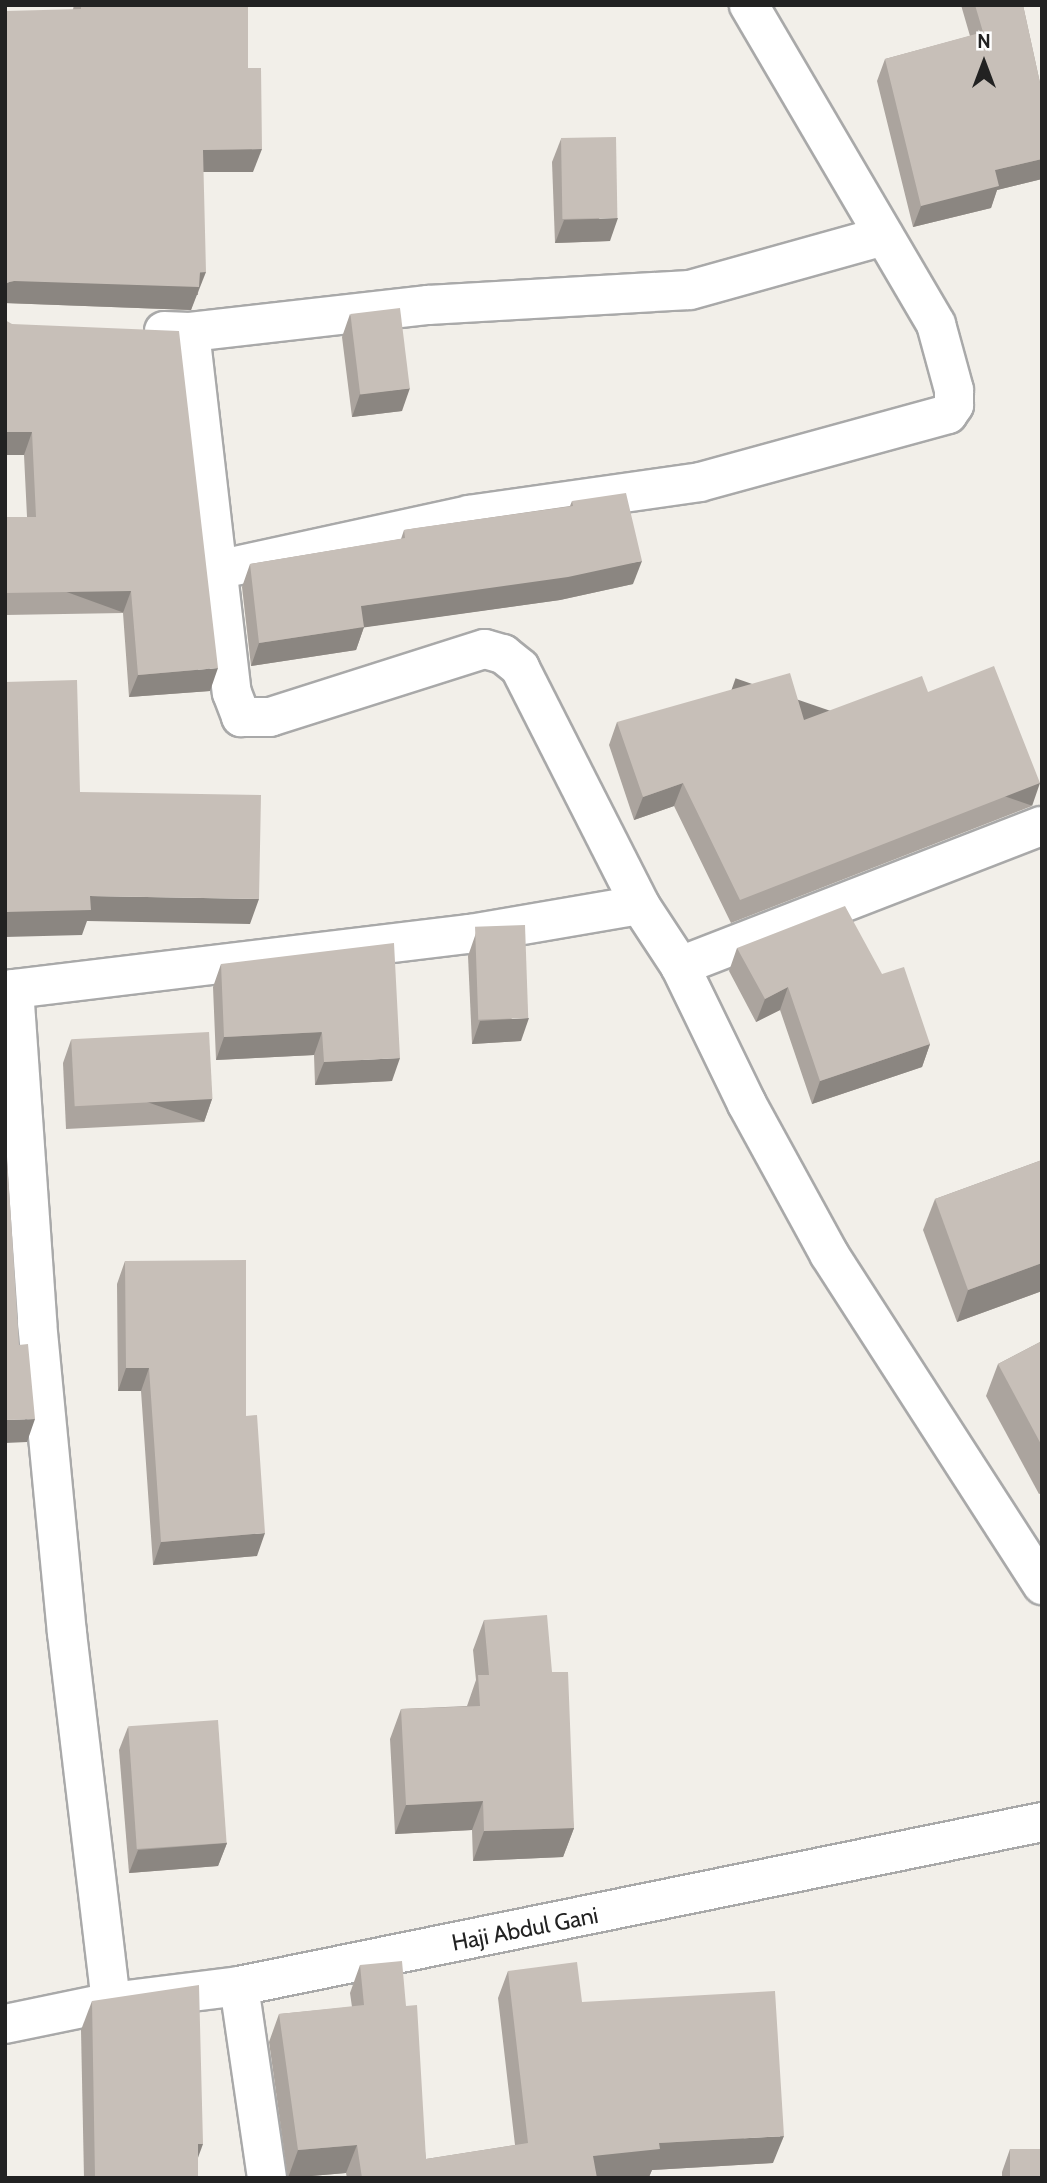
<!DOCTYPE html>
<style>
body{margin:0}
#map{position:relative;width:1047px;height:2183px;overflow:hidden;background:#f2efe9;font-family:Cabin,sans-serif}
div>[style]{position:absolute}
.roads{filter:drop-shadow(2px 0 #a9a9a9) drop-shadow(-2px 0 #a9a9a9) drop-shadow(0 2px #a9a9a9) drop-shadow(0 -2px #a9a9a9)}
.minor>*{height:38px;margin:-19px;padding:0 19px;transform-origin:19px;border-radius:19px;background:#fff}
.wall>*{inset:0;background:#aba49e}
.shaded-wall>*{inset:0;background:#8b8681;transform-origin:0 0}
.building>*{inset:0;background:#c7bfb8;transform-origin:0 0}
span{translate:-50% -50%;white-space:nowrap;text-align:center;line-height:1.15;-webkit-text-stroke:6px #fff;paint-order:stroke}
.street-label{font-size:23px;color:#222}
.frame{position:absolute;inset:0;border:7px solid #222;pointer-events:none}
.north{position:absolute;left:949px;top:28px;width:70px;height:70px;-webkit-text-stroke:5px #fff;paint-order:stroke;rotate:0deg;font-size:19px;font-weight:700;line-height:28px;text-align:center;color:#222}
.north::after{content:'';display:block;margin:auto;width:24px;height:32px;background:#222;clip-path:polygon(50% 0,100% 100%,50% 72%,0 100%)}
</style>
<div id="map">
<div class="roads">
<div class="minor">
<i style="left:164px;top:331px;width:26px;rotate:2deg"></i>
<i style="left:190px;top:332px;width:240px;rotate:-6.5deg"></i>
<i style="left:428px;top:305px;width:262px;rotate:-3.3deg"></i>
<i style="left:690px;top:290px;width:201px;rotate:-15.6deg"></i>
<i style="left:190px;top:332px;width:363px;rotate:83.4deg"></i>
<i style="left:232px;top:693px;width:26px;rotate:69deg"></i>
<i style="left:241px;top:717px;width:29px"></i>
<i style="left:270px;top:717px;width:225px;rotate:-17.6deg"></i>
<i style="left:485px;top:649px;width:19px;rotate:16deg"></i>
<i style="left:503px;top:654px;width:22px;rotate:39deg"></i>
<i style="left:520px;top:668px;width:266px;rotate:63.1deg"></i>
<i style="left:640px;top:905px;width:73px;rotate:56.7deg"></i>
<i style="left:680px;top:966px;width:153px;rotate:64.1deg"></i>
<i style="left:747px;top:1104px;width:171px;rotate:61.3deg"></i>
<i style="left:829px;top:1254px;width:394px;rotate:57.2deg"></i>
<i style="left:217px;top:570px;width:258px;rotate:-12.3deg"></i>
<i style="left:469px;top:515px;width:233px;rotate:-8.1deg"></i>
<i style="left:700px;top:482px;width:257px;rotate:-15.3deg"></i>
<i style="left:948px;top:414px;width:11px;rotate:-56deg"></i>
<i style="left:954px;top:405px;width:15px;rotate:-90deg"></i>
<i style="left:954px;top:390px;width:68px;rotate:-105.3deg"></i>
<i style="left:936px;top:324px;width:370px;rotate:-120.4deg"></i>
<i style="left:680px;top:966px;width:387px;rotate:-21.2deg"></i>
<i style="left:14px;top:989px;width:334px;rotate:86deg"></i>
<i style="left:37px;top:1322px;width:312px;rotate:84.5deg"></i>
<i style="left:67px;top:1633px;width:372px;rotate:83.2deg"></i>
<i style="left:5px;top:990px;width:468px;rotate:-6.9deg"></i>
<i style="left:470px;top:934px;width:172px;rotate:-9.7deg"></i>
<i style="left:239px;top:1986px;width:194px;rotate:81.7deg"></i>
<i style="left:5px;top:2024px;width:108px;rotate:-11.7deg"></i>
<i style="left:111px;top:2002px;width:129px;rotate:-7.1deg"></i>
<i style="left:239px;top:1986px;width:820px;rotate:-11.54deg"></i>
</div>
</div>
<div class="wall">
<i style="clip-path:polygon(74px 5px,248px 5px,248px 68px,253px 172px,203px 172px,198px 295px,196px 295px,191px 310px,5px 303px)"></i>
<i style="clip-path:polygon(961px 5px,1023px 5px,1042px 92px,1042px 179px,997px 190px,991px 208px,913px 227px,877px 81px,885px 59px,970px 36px)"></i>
<i style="clip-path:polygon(561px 139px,610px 241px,555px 243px,552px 162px)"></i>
<i style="clip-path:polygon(350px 314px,402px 411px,352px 417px,342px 337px)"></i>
<i style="clip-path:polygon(5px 320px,210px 691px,129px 697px,123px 613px,5px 615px,5px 517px,27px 517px,24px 455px,5px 455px)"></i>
<i style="clip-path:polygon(572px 501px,633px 584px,560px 600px,364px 627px,356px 650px,251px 666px,242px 587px,250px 564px,401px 539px,404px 530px,570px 506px)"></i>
<i style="clip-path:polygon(928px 692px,1032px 806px,731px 923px,674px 806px,634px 820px,609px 745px,617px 722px,804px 720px)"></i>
<i style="clip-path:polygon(476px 933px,521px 1041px,472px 1044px,468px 956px)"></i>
<i style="clip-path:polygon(737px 948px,882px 974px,930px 1044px,922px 1067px,812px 1104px,780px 1010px,756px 1022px,729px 971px)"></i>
<i style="clip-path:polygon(221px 964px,392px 1081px,315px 1085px,314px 1055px,216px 1060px,213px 987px)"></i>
<i style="clip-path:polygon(71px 1040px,212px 1099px,204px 1122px,66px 1129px,63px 1063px)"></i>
<i style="clip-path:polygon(1042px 1160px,1042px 1291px,957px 1322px,923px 1230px,935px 1199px)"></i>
<i style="clip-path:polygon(125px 1261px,246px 1416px,257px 1556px,153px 1565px,141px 1391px,118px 1391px,117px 1284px)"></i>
<i style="clip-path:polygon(1042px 1341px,1042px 1493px,1039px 1494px,986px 1396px,998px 1364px)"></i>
<i style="clip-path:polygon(484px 1620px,552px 1672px,574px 1828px,563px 1857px,473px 1861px,472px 1830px,395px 1834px,390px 1739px,401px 1709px,467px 1706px,476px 1680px,473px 1650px)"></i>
<i style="clip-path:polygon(128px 1727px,227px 1843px,218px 1866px,129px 1873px,119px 1750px)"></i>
<i style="clip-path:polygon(360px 1965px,406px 2006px,426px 2159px,515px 2145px,498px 1998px,508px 1971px,582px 2002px,773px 2163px,652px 2170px,649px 2177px,641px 2178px,347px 2178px,346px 2173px,288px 2178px,269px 2042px,279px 2014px,352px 2007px,350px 1993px)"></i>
<i style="clip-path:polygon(92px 2001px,198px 2158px,198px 2178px,84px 2178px,81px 2030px)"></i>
<i style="clip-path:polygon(1010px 2149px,1042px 2178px,1002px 2178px,1002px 2172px)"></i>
</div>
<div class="shaded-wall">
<i style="clip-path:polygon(262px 149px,253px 172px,195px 172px,203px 150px)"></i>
<i style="clip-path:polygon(1042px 159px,1042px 179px,997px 190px,991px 208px,913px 227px,921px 206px,995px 170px)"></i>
<i style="clip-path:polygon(618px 218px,610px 241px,555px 243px,564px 220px)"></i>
<i style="clip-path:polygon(206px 272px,191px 310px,5px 303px,5px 283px,14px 281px)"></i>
<i style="clip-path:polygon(410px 388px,402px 411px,352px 417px,360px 394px)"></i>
<i style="clip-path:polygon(5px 432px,32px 432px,24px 455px,5px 455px)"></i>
<i style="clip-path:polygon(642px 561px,633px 584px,560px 600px,353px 629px,361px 606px)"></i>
<i style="left:131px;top:591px;width:23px;height:126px;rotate:110deg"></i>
<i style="clip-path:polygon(364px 627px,356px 650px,251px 666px,259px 643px)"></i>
<i style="clip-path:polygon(218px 668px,210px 691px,129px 697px,138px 675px)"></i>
<i style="clip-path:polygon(683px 783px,674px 806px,634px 820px,643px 797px)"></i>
<i style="left:1040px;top:783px;width:24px;height:322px;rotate:109deg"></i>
<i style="clip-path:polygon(90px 896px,259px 899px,250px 924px,87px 921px,82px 935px,5px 937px,5px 912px)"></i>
<i style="clip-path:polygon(788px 987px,780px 1010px,756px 1022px,765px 999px)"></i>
<i style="clip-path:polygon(529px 1018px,521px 1041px,472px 1044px,480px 1021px)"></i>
<i style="clip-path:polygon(322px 1032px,314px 1055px,216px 1060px,224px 1037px)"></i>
<i style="clip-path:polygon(930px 1044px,922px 1067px,812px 1104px,820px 1081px)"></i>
<i style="clip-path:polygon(400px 1058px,392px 1081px,315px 1085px,324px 1062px)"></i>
<i style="left:212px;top:1099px;width:24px;height:137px;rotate:109deg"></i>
<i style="clip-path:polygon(1042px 1263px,1042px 1291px,957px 1322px,968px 1290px)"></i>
<i style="clip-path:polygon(126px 1368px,149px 1368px,141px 1391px,118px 1391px)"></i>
<i style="clip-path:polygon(35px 1419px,27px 1442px,5px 1443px,5px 1420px)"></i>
<i style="clip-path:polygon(265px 1533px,257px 1556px,153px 1565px,161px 1542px)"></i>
<i style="clip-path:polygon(483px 1801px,472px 1830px,395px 1834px,406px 1805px)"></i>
<i style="clip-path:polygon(574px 1828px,563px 1857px,473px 1861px,484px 1831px)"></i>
<i style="clip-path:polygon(227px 1843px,218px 1866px,129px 1873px,138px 1850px)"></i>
<i style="clip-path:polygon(784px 2136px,773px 2163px,652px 2170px,649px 2177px,641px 2178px,585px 2178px,593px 2156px,659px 2143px)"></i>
<i style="clip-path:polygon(198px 2144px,203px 2144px,192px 2174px)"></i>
<i style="clip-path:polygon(357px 2145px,346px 2173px,288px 2178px,298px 2150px)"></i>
</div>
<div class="building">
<i style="clip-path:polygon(81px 5px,248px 5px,248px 68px,261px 68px,262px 149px,203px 150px,206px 272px,200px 272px,199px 287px,14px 281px,5px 283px,5px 11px,81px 9px)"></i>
<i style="clip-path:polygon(975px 5px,1023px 5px,1042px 92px,1042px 159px,995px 170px,999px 186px,921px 206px,885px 59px,983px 32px)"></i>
<i style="left:616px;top:137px;width:81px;height:55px;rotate:89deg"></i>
<i style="left:400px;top:308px;width:81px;height:50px;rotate:83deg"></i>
<i style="clip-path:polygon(5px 320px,12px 324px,179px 331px,218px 668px,138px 675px,131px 591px,5px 593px,5px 517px,36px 517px,32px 432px,5px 432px)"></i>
<i style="clip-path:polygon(626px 493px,642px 561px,568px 577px,361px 606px,364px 627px,259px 643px,250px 564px,405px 538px,404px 530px,416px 528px,573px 506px,572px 501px)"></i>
<i style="clip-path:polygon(994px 666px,1040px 783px,740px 900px,683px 783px,643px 797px,617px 722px,790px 673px,804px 720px,922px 676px,928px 692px)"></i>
<i style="clip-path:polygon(77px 680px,80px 792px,261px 795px,259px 899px,90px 896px,91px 910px,5px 912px,5px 682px)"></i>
<i style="clip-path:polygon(845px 906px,882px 974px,904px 967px,930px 1044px,820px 1081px,788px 987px,765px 999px,737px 948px)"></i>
<i style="left:525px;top:925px;width:93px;height:50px;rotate:88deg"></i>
<i style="clip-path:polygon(394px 943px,400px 1058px,324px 1062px,322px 1032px,224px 1037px,221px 964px)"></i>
<i style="left:209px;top:1032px;width:67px;height:138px;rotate:87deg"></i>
<i style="clip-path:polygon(5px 1125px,19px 1345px,28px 1344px,35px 1419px,5px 1420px)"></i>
<i style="clip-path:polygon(1042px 1160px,1042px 1263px,968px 1290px,935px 1199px)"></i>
<i style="clip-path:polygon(246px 1260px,246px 1416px,257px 1415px,265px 1533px,161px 1542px,149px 1368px,126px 1368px,125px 1261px)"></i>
<i style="clip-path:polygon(1042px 1341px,1042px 1446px,998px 1364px)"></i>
<i style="clip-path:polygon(547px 1615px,552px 1672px,568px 1672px,574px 1828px,484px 1831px,483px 1801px,406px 1805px,401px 1709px,480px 1706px,478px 1675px,489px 1675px,484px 1620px)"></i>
<i style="left:218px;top:1720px;width:123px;height:90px;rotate:86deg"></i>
<i style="clip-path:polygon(402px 1961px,406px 2006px,417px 2005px,426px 2159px,528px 2143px,508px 1971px,577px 1962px,582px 2002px,775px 1991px,784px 2136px,659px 2143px,660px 2149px,593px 2156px,597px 2178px,362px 2178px,357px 2145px,298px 2150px,279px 2014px,364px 2005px,360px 1965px)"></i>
<i style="clip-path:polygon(199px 1985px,203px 2144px,198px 2144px,198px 2178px,95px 2178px,92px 2001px)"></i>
<i style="left:1010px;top:2149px;width:32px;height:29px"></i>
</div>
<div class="street-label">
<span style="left:525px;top:1929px;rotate:-11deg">Haji Abdul Gani</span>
</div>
<div class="frame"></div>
<div class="north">N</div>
</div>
